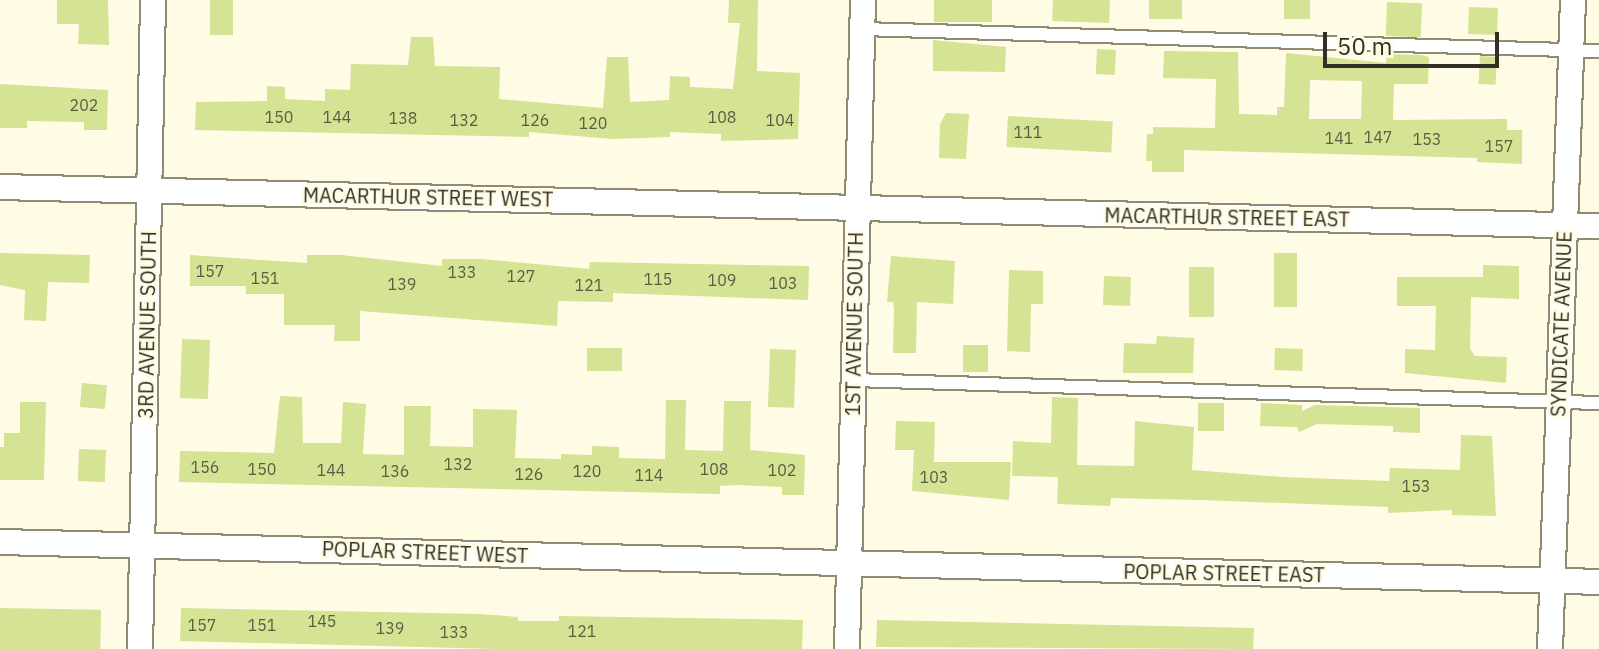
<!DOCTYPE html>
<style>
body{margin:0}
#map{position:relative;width:1599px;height:649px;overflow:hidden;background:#fffbe5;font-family:"IBM Plex Sans",sans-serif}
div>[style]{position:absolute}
.building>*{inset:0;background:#d4e394;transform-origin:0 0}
.roads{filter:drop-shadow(2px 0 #908b73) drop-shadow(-2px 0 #908b73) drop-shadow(0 2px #908b73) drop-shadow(0 -2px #908b73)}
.service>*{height:12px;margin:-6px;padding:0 6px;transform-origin:6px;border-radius:6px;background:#fff}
.minor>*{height:24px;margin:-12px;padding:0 12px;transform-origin:12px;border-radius:12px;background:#fff}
span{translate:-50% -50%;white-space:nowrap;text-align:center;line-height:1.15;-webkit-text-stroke:6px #fffbe5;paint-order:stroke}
.number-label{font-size:16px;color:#5a5d42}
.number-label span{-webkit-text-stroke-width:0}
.street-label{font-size:20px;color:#323026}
.scale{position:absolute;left:1323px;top:32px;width:176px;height:36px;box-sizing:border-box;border:4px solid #323026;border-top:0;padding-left:10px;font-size:24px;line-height:28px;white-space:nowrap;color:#323026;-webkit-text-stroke:6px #fffbe5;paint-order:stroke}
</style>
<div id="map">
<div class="building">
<i style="clip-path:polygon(57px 0,108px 0,109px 45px,78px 44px,79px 24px,57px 24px)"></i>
<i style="left:210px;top:0;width:23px;height:35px"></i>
<i style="clip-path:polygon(729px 0,758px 0,757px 71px,800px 73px,798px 139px,721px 141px,721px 134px,670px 132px,670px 137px,613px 139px,529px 132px,529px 137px,195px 130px,196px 102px,267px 101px,267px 86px,285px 87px,285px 99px,325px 101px,325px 89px,350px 90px,351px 64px,408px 65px,411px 37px,433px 37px,435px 66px,500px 67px,499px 99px,603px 108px,607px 57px,628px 57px,630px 102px,669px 100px,670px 76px,690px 77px,690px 87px,733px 89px,740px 23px,728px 23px)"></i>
<i style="left:934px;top:0;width:58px;height:22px"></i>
<i style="left:1110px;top:0;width:23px;height:57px;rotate:92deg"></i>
<i style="left:1149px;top:0;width:33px;height:19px"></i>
<i style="left:1284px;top:0;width:26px;height:19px"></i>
<i style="left:1387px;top:2px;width:35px;height:34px;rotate:2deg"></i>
<i style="left:1469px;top:7px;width:29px;height:27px;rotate:2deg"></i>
<i style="clip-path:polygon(933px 40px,1006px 47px,1005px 72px,933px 71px)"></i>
<i style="left:1097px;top:49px;width:19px;height:25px;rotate:3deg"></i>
<i style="clip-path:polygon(evenodd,1164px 51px,1238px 52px,1239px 114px,1277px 115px,1277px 107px,1284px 107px,1286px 53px,1386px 63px,1386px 54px,1421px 55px,1429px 57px,1428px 84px,1394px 84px,1393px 120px,1507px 119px,1507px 130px,1522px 130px,1522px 164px,1477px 162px,1477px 158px,1184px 150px,1184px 172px,1152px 172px,1152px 161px,1146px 161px,1147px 134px,1153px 134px,1153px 127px,1215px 128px,1216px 79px,1163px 78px,1164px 51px,1310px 80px,1362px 81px,1361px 119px,1309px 119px,1310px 80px)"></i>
<i style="left:1480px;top:56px;width:17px;height:28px;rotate:3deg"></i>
<i style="clip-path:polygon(0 84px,108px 90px,107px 130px,84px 130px,84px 122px,27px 121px,27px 128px,0 128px)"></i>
<i style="clip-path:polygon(946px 113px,969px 114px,966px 159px,939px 158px,940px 124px)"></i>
<i style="left:1008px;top:116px;width:105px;height:31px;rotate:3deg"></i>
<i style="clip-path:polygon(0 253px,90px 255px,89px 283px,48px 282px,46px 321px,24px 320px,25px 290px,0 285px)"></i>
<i style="left:1274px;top:253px;width:23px;height:54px"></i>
<i style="clip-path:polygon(190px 255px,307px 263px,307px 255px,341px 255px,442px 266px,442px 259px,482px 259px,589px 269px,590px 262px,809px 266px,808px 300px,613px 293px,613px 302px,558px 301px,557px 326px,360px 311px,360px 341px,334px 341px,335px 325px,284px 325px,284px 294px,246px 294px,246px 286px,190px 286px)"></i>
<i style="clip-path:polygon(891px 256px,955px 261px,953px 304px,917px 302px,916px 353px,893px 353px,894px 309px,893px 302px,887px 302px)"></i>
<i style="clip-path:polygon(1483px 265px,1519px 266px,1519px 299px,1471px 297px,1470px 349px,1475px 356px,1507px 357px,1506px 383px,1405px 373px,1405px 349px,1435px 350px,1436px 306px,1397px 306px,1397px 277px,1483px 277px)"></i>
<i style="left:1189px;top:267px;width:25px;height:50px"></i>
<i style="clip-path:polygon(1009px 270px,1043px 271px,1043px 304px,1031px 304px,1030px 352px,1007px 351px)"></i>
<i style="left:1104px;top:276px;width:27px;height:29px;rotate:2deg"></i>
<i style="clip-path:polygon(1157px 336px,1194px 338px,1193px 373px,1123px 373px,1124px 343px,1156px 344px)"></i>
<i style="left:182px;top:339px;width:28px;height:59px;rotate:2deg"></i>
<i style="left:963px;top:345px;width:25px;height:27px"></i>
<i style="left:587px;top:348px;width:35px;height:23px"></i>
<i style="left:1275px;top:348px;width:28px;height:22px;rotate:2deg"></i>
<i style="left:770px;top:349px;width:26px;height:58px;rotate:2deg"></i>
<i style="left:82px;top:383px;width:25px;height:24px;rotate:5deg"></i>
<i style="clip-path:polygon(280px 396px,302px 397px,303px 443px,341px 443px,343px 402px,366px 404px,363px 454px,404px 455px,404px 406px,431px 406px,430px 446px,473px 447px,473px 409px,517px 410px,515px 458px,561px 459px,561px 454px,592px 455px,592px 446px,619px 447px,619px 458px,665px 459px,666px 400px,686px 400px,685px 450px,723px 451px,724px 401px,751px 401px,750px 450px,805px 455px,804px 495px,782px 495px,782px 487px,738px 485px,720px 486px,720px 494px,179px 482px,180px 451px,274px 453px)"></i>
<i style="clip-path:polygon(1052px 397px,1078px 398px,1077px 465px,1134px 466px,1135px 421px,1194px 427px,1192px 470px,1282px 477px,1389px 481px,1390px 468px,1460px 470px,1461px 435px,1492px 436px,1496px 516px,1452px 515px,1452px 510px,1388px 513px,1388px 507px,1200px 500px,1111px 498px,1110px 506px,1057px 504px,1058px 477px,1012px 476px,1013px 441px,1051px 443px)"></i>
<i style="clip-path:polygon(20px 402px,46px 402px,44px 480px,0 480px,0 447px,4px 447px,4px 433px,20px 433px)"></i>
<i style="left:1198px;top:403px;width:26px;height:28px"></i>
<i style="clip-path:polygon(1261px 403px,1302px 405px,1302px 411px,1315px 405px,1420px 408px,1420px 433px,1393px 432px,1393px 426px,1317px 424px,1299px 432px,1297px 427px,1260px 426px)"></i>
<i style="clip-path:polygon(896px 421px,935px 422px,934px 462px,1011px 462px,1009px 500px,912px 491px,914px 450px,895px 450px)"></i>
<i style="left:79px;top:449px;width:27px;height:32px;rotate:2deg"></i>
<i style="left:0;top:608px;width:101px;height:41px;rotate:1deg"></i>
<i style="clip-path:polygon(181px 608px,480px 614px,518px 617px,518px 621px,559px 621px,559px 616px,803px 620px,802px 649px,497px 649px,180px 641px)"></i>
<i style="clip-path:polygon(877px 620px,1254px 628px,1253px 649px,876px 647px)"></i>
</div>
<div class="roads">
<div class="service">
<i style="left:862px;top:29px;width:737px;rotate:1.71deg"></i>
<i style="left:853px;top:380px;width:746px;rotate:1.77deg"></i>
</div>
<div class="minor">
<i style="left:0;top:187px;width:1599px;rotate:1.4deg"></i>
<i style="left:0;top:542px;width:1600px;rotate:1.43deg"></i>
<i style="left:140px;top:649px;width:649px;rotate:-88.85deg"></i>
<i style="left:847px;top:649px;width:649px;rotate:-88.59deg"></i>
<i style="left:1550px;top:649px;width:649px;rotate:-87.97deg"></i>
</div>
</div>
<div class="number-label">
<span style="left:84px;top:105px">202</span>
<span style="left:279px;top:117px">150</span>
<span style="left:337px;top:117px">144</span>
<span style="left:722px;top:117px">108</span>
<span style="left:403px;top:118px">138</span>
<span style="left:464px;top:120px">132</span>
<span style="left:535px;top:120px">126</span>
<span style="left:780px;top:120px">104</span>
<span style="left:593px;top:123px">120</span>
<span style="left:1028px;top:132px">111</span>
<span style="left:1378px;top:137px">147</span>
<span style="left:1339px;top:138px">141</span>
<span style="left:1427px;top:139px">153</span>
<span style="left:1499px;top:146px">157</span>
<span style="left:210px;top:271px">157</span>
<span style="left:462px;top:272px">133</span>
<span style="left:521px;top:276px">127</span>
<span style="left:265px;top:278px">151</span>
<span style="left:658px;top:279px">115</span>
<span style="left:722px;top:280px">109</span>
<span style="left:783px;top:283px">103</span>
<span style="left:402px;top:284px">139</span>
<span style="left:589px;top:285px">121</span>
<span style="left:458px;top:464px">132</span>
<span style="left:205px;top:467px">156</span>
<span style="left:262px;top:469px">150</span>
<span style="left:714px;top:469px">108</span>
<span style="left:331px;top:470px">144</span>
<span style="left:782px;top:470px">102</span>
<span style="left:395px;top:471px">136</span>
<span style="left:587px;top:471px">120</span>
<span style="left:529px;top:474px">126</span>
<span style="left:649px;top:475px">114</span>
<span style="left:934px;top:477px">103</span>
<span style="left:1416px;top:486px">153</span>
<span style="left:322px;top:621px">145</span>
<span style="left:202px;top:625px">157</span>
<span style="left:262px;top:625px">151</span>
<span style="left:390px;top:628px">139</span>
<span style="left:582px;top:631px">121</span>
<span style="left:454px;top:632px">133</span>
</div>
<div class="street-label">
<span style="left:428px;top:197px;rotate:1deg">MACARTHUR STREET WEST</span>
<span style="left:1227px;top:217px;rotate:1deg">MACARTHUR STREET EAST</span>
<span style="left:854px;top:324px;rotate:-89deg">1ST AVENUE SOUTH</span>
<span style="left:1561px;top:324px;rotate:-88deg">SYNDICATE AVENUE</span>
<span style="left:147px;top:325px;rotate:-89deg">3RD AVENUE SOUTH</span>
<span style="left:425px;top:552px;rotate:2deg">POPLAR STREET WEST</span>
<span style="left:1224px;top:573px;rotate:1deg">POPLAR STREET EAST</span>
</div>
<div class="scale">50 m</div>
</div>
